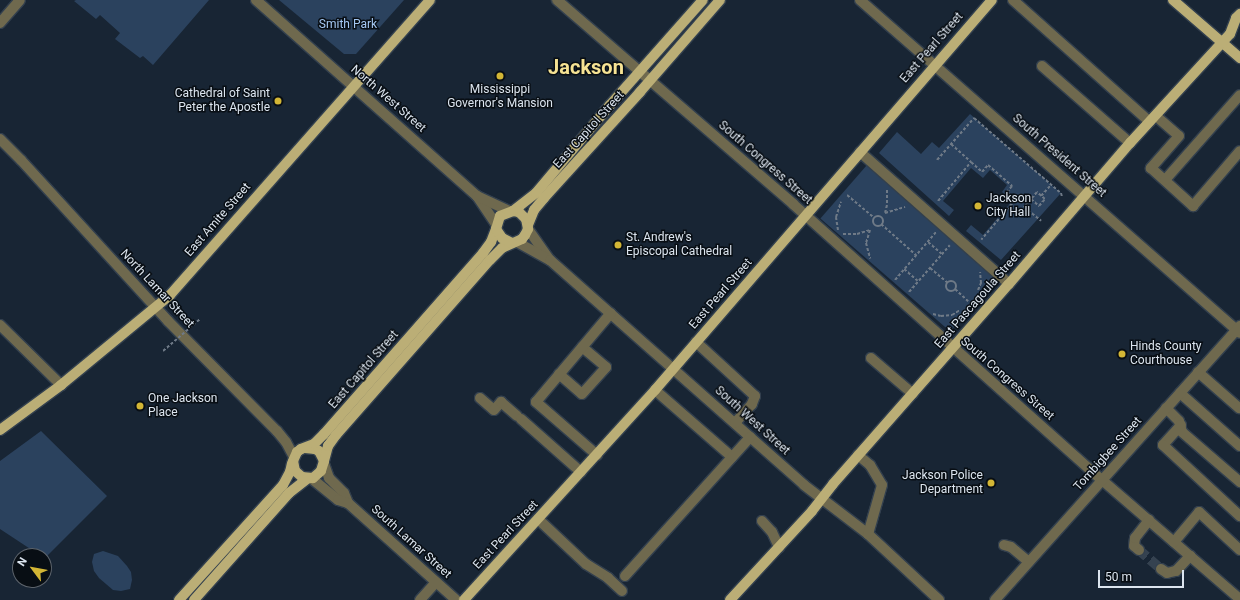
<!DOCTYPE html>
<style>
body{margin:0}
#map{position:relative;width:1240px;height:600px;overflow:hidden;background:#182534;font-family:Roboto,sans-serif}
div>[style]{position:absolute}
.green>*{inset:0;background:#2b425e;transform-origin:0 0}
.minor-tunnel>*{height:10px;margin-top:-5px;transform-origin:0;background:repeating-linear-gradient(90deg,#354250 0 10px,transparent 0 15px)}
.path>*{height:2px;margin-top:-1px;transform-origin:0;background:repeating-linear-gradient(90deg,#6f7a87 0 3px,transparent 0 5px)}
.path>.ring{margin:-1px;padding:0;box-sizing:content-box;background:none;border:2px solid #6f7a87;border-radius:50%}
.roads{filter:drop-shadow(1px 0 #33404e) drop-shadow(-1px 0 #33404e) drop-shadow(0 1px #33404e) drop-shadow(0 -1px #33404e)}
.minor>*{height:10px;margin:-5px;padding:0 5px;transform-origin:5px;border-radius:5px;background:#6f694e}
.major>*{height:10px;margin:-5px;padding:0 5px;transform-origin:5px;border-radius:5px;background:#bbae76}
.path-bridge>*{height:2px;margin-top:-1px;transform-origin:0;background:repeating-linear-gradient(90deg,#6f7a87 0 3px,transparent 0 5px)}
.dots>*{width:11px;height:11px;translate:-50% -50%;box-sizing:border-box;border:2px solid #080e14;border-radius:50%}
span{translate:-50% -50%;white-space:nowrap;text-align:center;line-height:1.15;-webkit-text-stroke:3px #080e14;paint-order:stroke}
.park-label{font-size:12px;color:#a5c8f3}
.street-label{font-size:12px;color:#dce5ef}
.poi-label{font-size:12px;color:#dce5ef}
.right{translate:-100% -50%;text-align:right}
.left{translate:0 -50%;text-align:left}
.town-label{font-size:20px;color:#f6e394;font-weight:700}
.north{position:absolute;left:12px;top:548px;width:40px;height:40px;box-sizing:border-box;background:#080e14;border:1px solid #5d646c;border-radius:50%;rotate:302deg;font-size:11px;font-weight:700;line-height:16px;text-align:center;color:#dce5ef}
.north::after{content:'';display:block;margin:auto;width:14px;height:18px;background:#d3b635;clip-path:polygon(50% 0,100% 100%,50% 72%,0 100%)}
.scale{position:absolute;left:1098px;top:570px;width:86px;height:18px;box-sizing:border-box;border:2px solid #dce5ef;border-top:0;padding-left:5px;font-size:12px;line-height:14px;white-space:nowrap;color:#dce5ef;-webkit-text-stroke:3px #080e14;paint-order:stroke}
</style>
<div id="map">
<div class="green">
<i style="clip-path:polygon(76px 0,209px 0,153px 65px,143px 56px,140px 58px,115px 39px,120px 33px,100px 15px,96px 19px,74px 1px)"></i>
<i style="clip-path:polygon(279px 0,404px 0,356px 54px,344px 54px)"></i>
<i style="clip-path:polygon(970px 114px,1061px 193px,1001px 260px,966px 231px,971px 225px,983px 235px,1012px 201px,1002px 192px,1007px 185px,990px 170px,983px 178px,971px 168px,943px 201px,954px 210px,949px 216px,879px 153px,897px 132px,921px 154px,932px 142px,939px 148px)"></i>
<i style="left:867px;top:165px;width:172px;height:71px;rotate:41deg"></i>
<i style="clip-path:polygon(41px 431px,107px 496px,45px 558px,44px 556px,41px 556px,0 529px,0 461px)"></i>
<i style="clip-path:polygon(103px 551px,118px 556px,127px 566px,131px 572px,132px 580px,130px 589px,121px 591px,113px 590px,99px 578px,94px 571px,92px 562px,94px 554px)"></i>
</div>
<div class="minor-tunnel">
<i style="left:1139px;top:550px;width:29px;rotate:41deg"></i>
</div>
<div class="path">
<i style="left:951px;top:144px;width:27px;rotate:42deg"></i>
<i style="left:937px;top:160px;width:56px;rotate:-48.6deg"></i>
<i style="left:974px;top:118px;width:115px;rotate:40.8deg"></i>
<i style="left:1061px;top:193px;width:4px;rotate:76deg"></i>
<i style="left:887px;top:190px;width:15px;rotate:90deg"></i>
<i style="left:887px;top:205px;width:8px;rotate:104deg"></i>
<i style="left:885px;top:213px;width:21px;rotate:-17deg"></i>
<i style="left:847px;top:195px;width:35px;rotate:40deg"></i>
<i style="left:1041px;top:196px;width:15px;rotate:-48deg"></i>
<i style="left:1031px;top:199px;width:11px;rotate:41deg"></i>
<i style="left:1039px;top:206px;width:9px;rotate:-49deg"></i>
<i style="left:1045px;top:199px;width:11px;rotate:-139deg"></i>
<i style="left:1037px;top:192px;width:9px;rotate:131deg"></i>
<i style="left:1031px;top:199px;width:11px;rotate:131deg"></i>
<i style="left:1024px;top:207px;width:22px;rotate:39deg"></i>
<i style="left:938px;top:201px;width:51px;rotate:-49.8deg"></i>
<i style="left:971px;top:162px;width:15px;rotate:42deg"></i>
<i style="left:982px;top:172px;width:9px;rotate:-49deg"></i>
<i style="left:988px;top:165px;width:32px;rotate:41deg"></i>
<i style="left:1012px;top:186px;width:8px;rotate:130deg"></i>
<i style="left:1007px;top:192px;width:11px;rotate:45deg"></i>
<i style="left:1015px;top:200px;width:52px;rotate:130.4deg"></i>
<i class="ring" style="left:873px;top:216px;width:8px;height:8px"></i>
<i style="left:881px;top:224px;width:47px;rotate:41.5deg"></i>
<i style="left:838px;top:230px;width:13px;rotate:-99deg"></i>
<i style="left:836px;top:217px;width:16px;rotate:-72deg"></i>
<i style="left:843px;top:234px;width:14px"></i>
<i style="left:857px;top:234px;width:14px;rotate:-17deg"></i>
<i style="left:870px;top:230px;width:14px;rotate:107deg"></i>
<i style="left:866px;top:243px;width:16px;rotate:75deg"></i>
<i style="left:928px;top:242px;width:18px;rotate:41deg"></i>
<i style="left:930px;top:268px;width:23px;rotate:40deg"></i>
<i style="left:904px;top:269px;width:18px;rotate:41deg"></i>
<i style="left:895px;top:280px;width:63px;rotate:-49.5deg"></i>
<i class="ring" style="left:946px;top:281px;width:8px;height:8px"></i>
<i style="left:955px;top:289px;width:18px;rotate:43deg"></i>
<i style="left:978px;top:290px;width:8px;rotate:-67deg"></i>
<i style="left:981px;top:283px;width:11px;rotate:-95deg"></i>
<i style="left:909px;top:292px;width:62px;rotate:-48.9deg"></i>
<i style="left:933px;top:314px;width:8px;rotate:14deg"></i>
<i style="left:941px;top:316px;width:11px;rotate:-5deg"></i>
<i style="left:952px;top:315px;width:9px;rotate:-32deg"></i>
</div>
<div class="roads">
<div class="minor">
<i style="left:256px;top:0;width:295px;rotate:41.6deg"></i>
<i style="left:477px;top:196px;width:34px;rotate:56deg"></i>
<i style="left:557px;top:0;width:312px;rotate:40.8deg"></i>
<i style="left:793px;top:204px;width:414px;rotate:41.8deg"></i>
<i style="left:1102px;top:480px;width:182px;rotate:40.8deg"></i>
<i style="left:860px;top:0;width:505px;rotate:41.23deg"></i>
<i style="left:1013px;top:0;width:183px;rotate:41.7deg"></i>
<i style="left:0;top:23px;width:30px;rotate:-49deg"></i>
<i style="left:1042px;top:66px;width:117px;rotate:41.2deg"></i>
<i style="left:1156px;top:116px;width:30px;rotate:41deg"></i>
<i style="left:1179px;top:136px;width:43px;rotate:131.2deg"></i>
<i style="left:1151px;top:168px;width:57px;rotate:42.1deg"></i>
<i style="left:1193px;top:206px;width:72px;rotate:-49.5deg"></i>
<i style="left:0;top:139px;width:30px;rotate:45deg"></i>
<i style="left:21px;top:160px;width:218px;rotate:47.6deg"></i>
<i style="left:168px;top:321px;width:155px;rotate:45.3deg"></i>
<i style="left:277px;top:431px;width:14px;rotate:51deg"></i>
<i style="left:286px;top:442px;width:17px;rotate:62deg"></i>
<i style="left:860px;top:152px;width:199px;rotate:41.5deg"></i>
<i style="left:1165px;top:180px;width:113px;rotate:-48.6deg"></i>
<i style="left:477px;top:196px;width:35px;rotate:25deg"></i>
<i style="left:528px;top:229px;width:38px;rotate:55deg"></i>
<i style="left:517px;top:242px;width:38px;rotate:29deg"></i>
<i style="left:550px;top:260px;width:339px;rotate:41.5deg"></i>
<i style="left:804px;top:485px;width:81px;rotate:37.4deg"></i>
<i style="left:868px;top:534px;width:97px;rotate:42.9deg"></i>
<i style="left:0;top:325px;width:86px;rotate:44.5deg"></i>
<i style="left:696px;top:342px;width:80px;rotate:42.5deg"></i>
<i style="left:755px;top:396px;width:9px;rotate:111deg"></i>
<i style="left:752px;top:404px;width:25px;rotate:132deg"></i>
<i style="left:871px;top:358px;width:55px;rotate:40.6deg"></i>
<i style="left:1198px;top:372px;width:55px;rotate:41.3deg"></i>
<i style="left:559px;top:374px;width:30px;rotate:41deg"></i>
<i style="left:582px;top:394px;width:36px;rotate:-48deg"></i>
<i style="left:606px;top:367px;width:31px;rotate:-140deg"></i>
<i style="left:655px;top:390px;width:102px;rotate:41deg"></i>
<i style="left:1180px;top:393px;width:80px;rotate:41.5deg"></i>
<i style="left:480px;top:398px;width:18px;rotate:41deg"></i>
<i style="left:494px;top:410px;width:11px;rotate:-49deg"></i>
<i style="left:501px;top:402px;width:21px;rotate:41deg"></i>
<i style="left:1166px;top:408px;width:18px;rotate:45deg"></i>
<i style="left:1179px;top:421px;width:11px;rotate:75deg"></i>
<i style="left:1182px;top:432px;width:77px;rotate:40.8deg"></i>
<i style="left:521px;top:419px;width:80px;rotate:41.5deg"></i>
<i style="left:1181px;top:425px;width:27px;rotate:132deg"></i>
<i style="left:1163px;top:445px;width:105px;rotate:42.7deg"></i>
<i style="left:597px;top:455px;width:81px;rotate:-139deg"></i>
<i style="left:536px;top:402px;width:116px;rotate:-49.9deg"></i>
<i style="left:858px;top:455px;width:16px;rotate:40deg"></i>
<i style="left:870px;top:465px;width:23px;rotate:59deg"></i>
<i style="left:882px;top:485px;width:51px;rotate:105.9deg"></i>
<i style="left:324px;top:464px;width:15px;rotate:70deg"></i>
<i style="left:329px;top:478px;width:21px;rotate:45deg"></i>
<i style="left:344px;top:493px;width:11px;rotate:68deg"></i>
<i style="left:348px;top:503px;width:145px;rotate:41.9deg"></i>
<i style="left:311px;top:478px;width:35px;rotate:39deg"></i>
<i style="left:338px;top:500px;width:10px;rotate:17deg"></i>
<i style="left:538px;top:519px;width:66px;rotate:43.2deg"></i>
<i style="left:586px;top:564px;width:26px;rotate:32deg"></i>
<i style="left:608px;top:578px;width:19px;rotate:43deg"></i>
<i style="left:762px;top:521px;width:15px;rotate:48deg"></i>
<i style="left:772px;top:532px;width:17px;rotate:65deg"></i>
<i style="left:1174px;top:542px;width:39px;rotate:-50deg"></i>
<i style="left:1199px;top:512px;width:56px;rotate:42.8deg"></i>
<i style="left:1004px;top:545px;width:7px;rotate:16deg"></i>
<i style="left:1011px;top:547px;width:23px;rotate:40deg"></i>
<i style="left:1139px;top:550px;width:6px;rotate:-141deg"></i>
<i style="left:1134px;top:546px;width:8px;rotate:-83deg"></i>
<i style="left:1135px;top:538px;width:23px;rotate:-52deg"></i>
<i style="left:1161px;top:569px;width:7px;rotate:34deg"></i>
<i style="left:1167px;top:573px;width:9px;rotate:-13deg"></i>
<i style="left:1176px;top:571px;width:21px;rotate:-47deg"></i>
<i style="left:625px;top:576px;width:187px;rotate:-48deg"></i>
<i style="left:420px;top:600px;width:24px;rotate:-48deg"></i>
<i style="left:995px;top:600px;width:368px;rotate:-48.2deg"></i>
</div>
<div class="major">
<i style="left:1173px;top:0;width:89px;rotate:40.9deg"></i>
<i style="left:513px;top:211px;width:29px;rotate:-38deg"></i>
<i style="left:536px;top:193px;width:115px;rotate:-49.9deg"></i>
<i style="left:610px;top:105px;width:140px;rotate:-48.5deg"></i>
<i style="left:528px;top:225px;width:16px;rotate:-68deg"></i>
<i style="left:534px;top:210px;width:16px;rotate:-50deg"></i>
<i style="left:544px;top:198px;width:143px;rotate:-47.8deg"></i>
<i style="left:640px;top:92px;width:122px;rotate:-49deg"></i>
<i style="left:0;top:430px;width:76px;rotate:-36.4deg"></i>
<i style="left:61px;top:385px;width:141px;rotate:-39.5deg"></i>
<i style="left:170px;top:295px;width:393px;rotate:-48.6deg"></i>
<i style="left:305px;top:448px;width:10px;rotate:6deg"></i>
<i style="left:315px;top:449px;width:4px;rotate:27deg"></i>
<i style="left:319px;top:451px;width:11px;rotate:63deg"></i>
<i style="left:324px;top:461px;width:10px;rotate:107deg"></i>
<i style="left:321px;top:471px;width:11px;rotate:139deg"></i>
<i style="left:313px;top:478px;width:11px;rotate:-175deg"></i>
<i style="left:302px;top:477px;width:9px;rotate:-139deg"></i>
<i style="left:295px;top:471px;width:10px;rotate:-101deg"></i>
<i style="left:293px;top:461px;width:10px;rotate:-66deg"></i>
<i style="left:297px;top:452px;width:5px;rotate:-37deg"></i>
<i style="left:301px;top:449px;width:14px;rotate:-21deg"></i>
<i style="left:314px;top:444px;width:14px;rotate:-45deg"></i>
<i style="left:324px;top:434px;width:241px;rotate:-48.7deg"></i>
<i style="left:483px;top:253px;width:14px;rotate:-54deg"></i>
<i style="left:491px;top:242px;width:14px;rotate:-69deg"></i>
<i style="left:324px;top:461px;width:16px;rotate:-75deg"></i>
<i style="left:328px;top:446px;width:14px;rotate:-54deg"></i>
<i style="left:336px;top:435px;width:233px;rotate:-48.7deg"></i>
<i style="left:490px;top:260px;width:17px;rotate:-45deg"></i>
<i style="left:502px;top:248px;width:22px;rotate:-24deg"></i>
<i style="left:522px;top:239px;width:5px;rotate:-53deg"></i>
<i style="left:525px;top:235px;width:7px;rotate:-63deg"></i>
<i style="left:528px;top:229px;width:10px;rotate:-101deg"></i>
<i style="left:526px;top:219px;width:10px;rotate:-135deg"></i>
<i style="left:519px;top:212px;width:6px;rotate:-171deg"></i>
<i style="left:513px;top:211px;width:14px;rotate:159deg"></i>
<i style="left:500px;top:216px;width:14px;rotate:107deg"></i>
<i style="left:496px;top:229px;width:11px;rotate:56deg"></i>
<i style="left:502px;top:238px;width:11px;rotate:27deg"></i>
<i style="left:179px;top:600px;width:155px;rotate:-47.9deg"></i>
<i style="left:283px;top:485px;width:15px;rotate:-62deg"></i>
<i style="left:290px;top:472px;width:9px;rotate:-77deg"></i>
<i style="left:194px;top:600px;width:143px;rotate:-48.4deg"></i>
<i style="left:289px;top:493px;width:24px;rotate:-38deg"></i>
<i style="left:464px;top:600px;width:284px;rotate:-47.7deg"></i>
<i style="left:655px;top:390px;width:515px;rotate:-49.17deg"></i>
<i style="left:730px;top:600px;width:121px;rotate:-47.3deg"></i>
<i style="left:812px;top:511px;width:34px;rotate:-52deg"></i>
<i style="left:833px;top:484px;width:266px;rotate:-48.7deg"></i>
<i style="left:1009px;top:284px;width:186px;rotate:-49.4deg"></i>
<i style="left:1130px;top:143px;width:148px;rotate:-47.5deg"></i>
<i style="left:1230px;top:34px;width:17px;rotate:-69deg"></i>
<i style="left:1236px;top:18px;width:6px;rotate:-45deg"></i>
</div>
</div>
<div class="path-bridge">
<i style="left:163px;top:351px;width:49px;rotate:-40.9deg"></i>
</div>
<div class="dots">
<i style="left:500px;top:76px;background:#d3b635"></i>
<i style="left:278px;top:101px;background:#d3b635"></i>
<i style="left:978px;top:206px;background:#d3b635"></i>
<i style="left:618px;top:245px;background:#d3b635"></i>
<i style="left:1122px;top:354px;background:#d3b635"></i>
<i style="left:140px;top:406px;background:#d3b635"></i>
<i style="left:991px;top:483px;background:#d3b635"></i>
</div>
<div class="park-label">
<span style="left:348px;top:25px">Smith Park</span>
</div>
<div class="street-label">
<span style="left:932px;top:48px;rotate:-49deg">East Pearl Street</span>
<span style="left:388px;top:99px;rotate:41deg">North West Street</span>
<span style="left:589px;top:130px;rotate:-48deg">East Capitol Street</span>
<span style="left:1059px;top:156px;rotate:41deg">South President Street</span>
<span style="left:765px;top:163px;rotate:41deg">South Congress Street</span>
<span style="left:218px;top:220px;rotate:-49deg">East Amite Street</span>
<span style="left:157px;top:289px;rotate:47deg">North Lamar Street</span>
<span style="left:721px;top:294px;rotate:-49deg">East Pearl Street</span>
<span style="left:978px;top:300px;rotate:-49deg">East Pascagoula Street</span>
<span style="left:364px;top:370px;rotate:-49deg">East Capitol Street</span>
<span style="left:1007px;top:379px;rotate:41deg">South Congress Street</span>
<span style="left:752px;top:421px;rotate:42deg">South West Street</span>
<span style="left:1108px;top:454px;rotate:-48deg">Tombigbee Street</span>
<span style="left:506px;top:535px;rotate:-47deg">East Pearl Street</span>
<span style="left:411px;top:542px;rotate:42deg">South Lamar Street</span>
</div>
<div class="poi-label">
<span style="left:500px;top:97px">Mississippi<br>Governor's Mansion</span>
<span class="right" style="left:270px;top:101px">Cathedral of Saint<br>Peter the Apostle</span>
<span class="left" style="left:986px;top:206px">Jackson<br>City Hall</span>
<span class="left" style="left:626px;top:245px">St. Andrew's<br>Episcopal Cathedral</span>
<span class="left" style="left:1130px;top:354px">Hinds County<br>Courthouse</span>
<span class="left" style="left:148px;top:406px">One Jackson<br>Place</span>
<span class="right" style="left:983px;top:483px">Jackson Police<br>Department</span>
</div>
<div class="town-label">
<span style="left:586px;top:67px">Jackson</span>
</div>
<div class="north">N</div>
<div class="scale">50 m</div>
</div>
